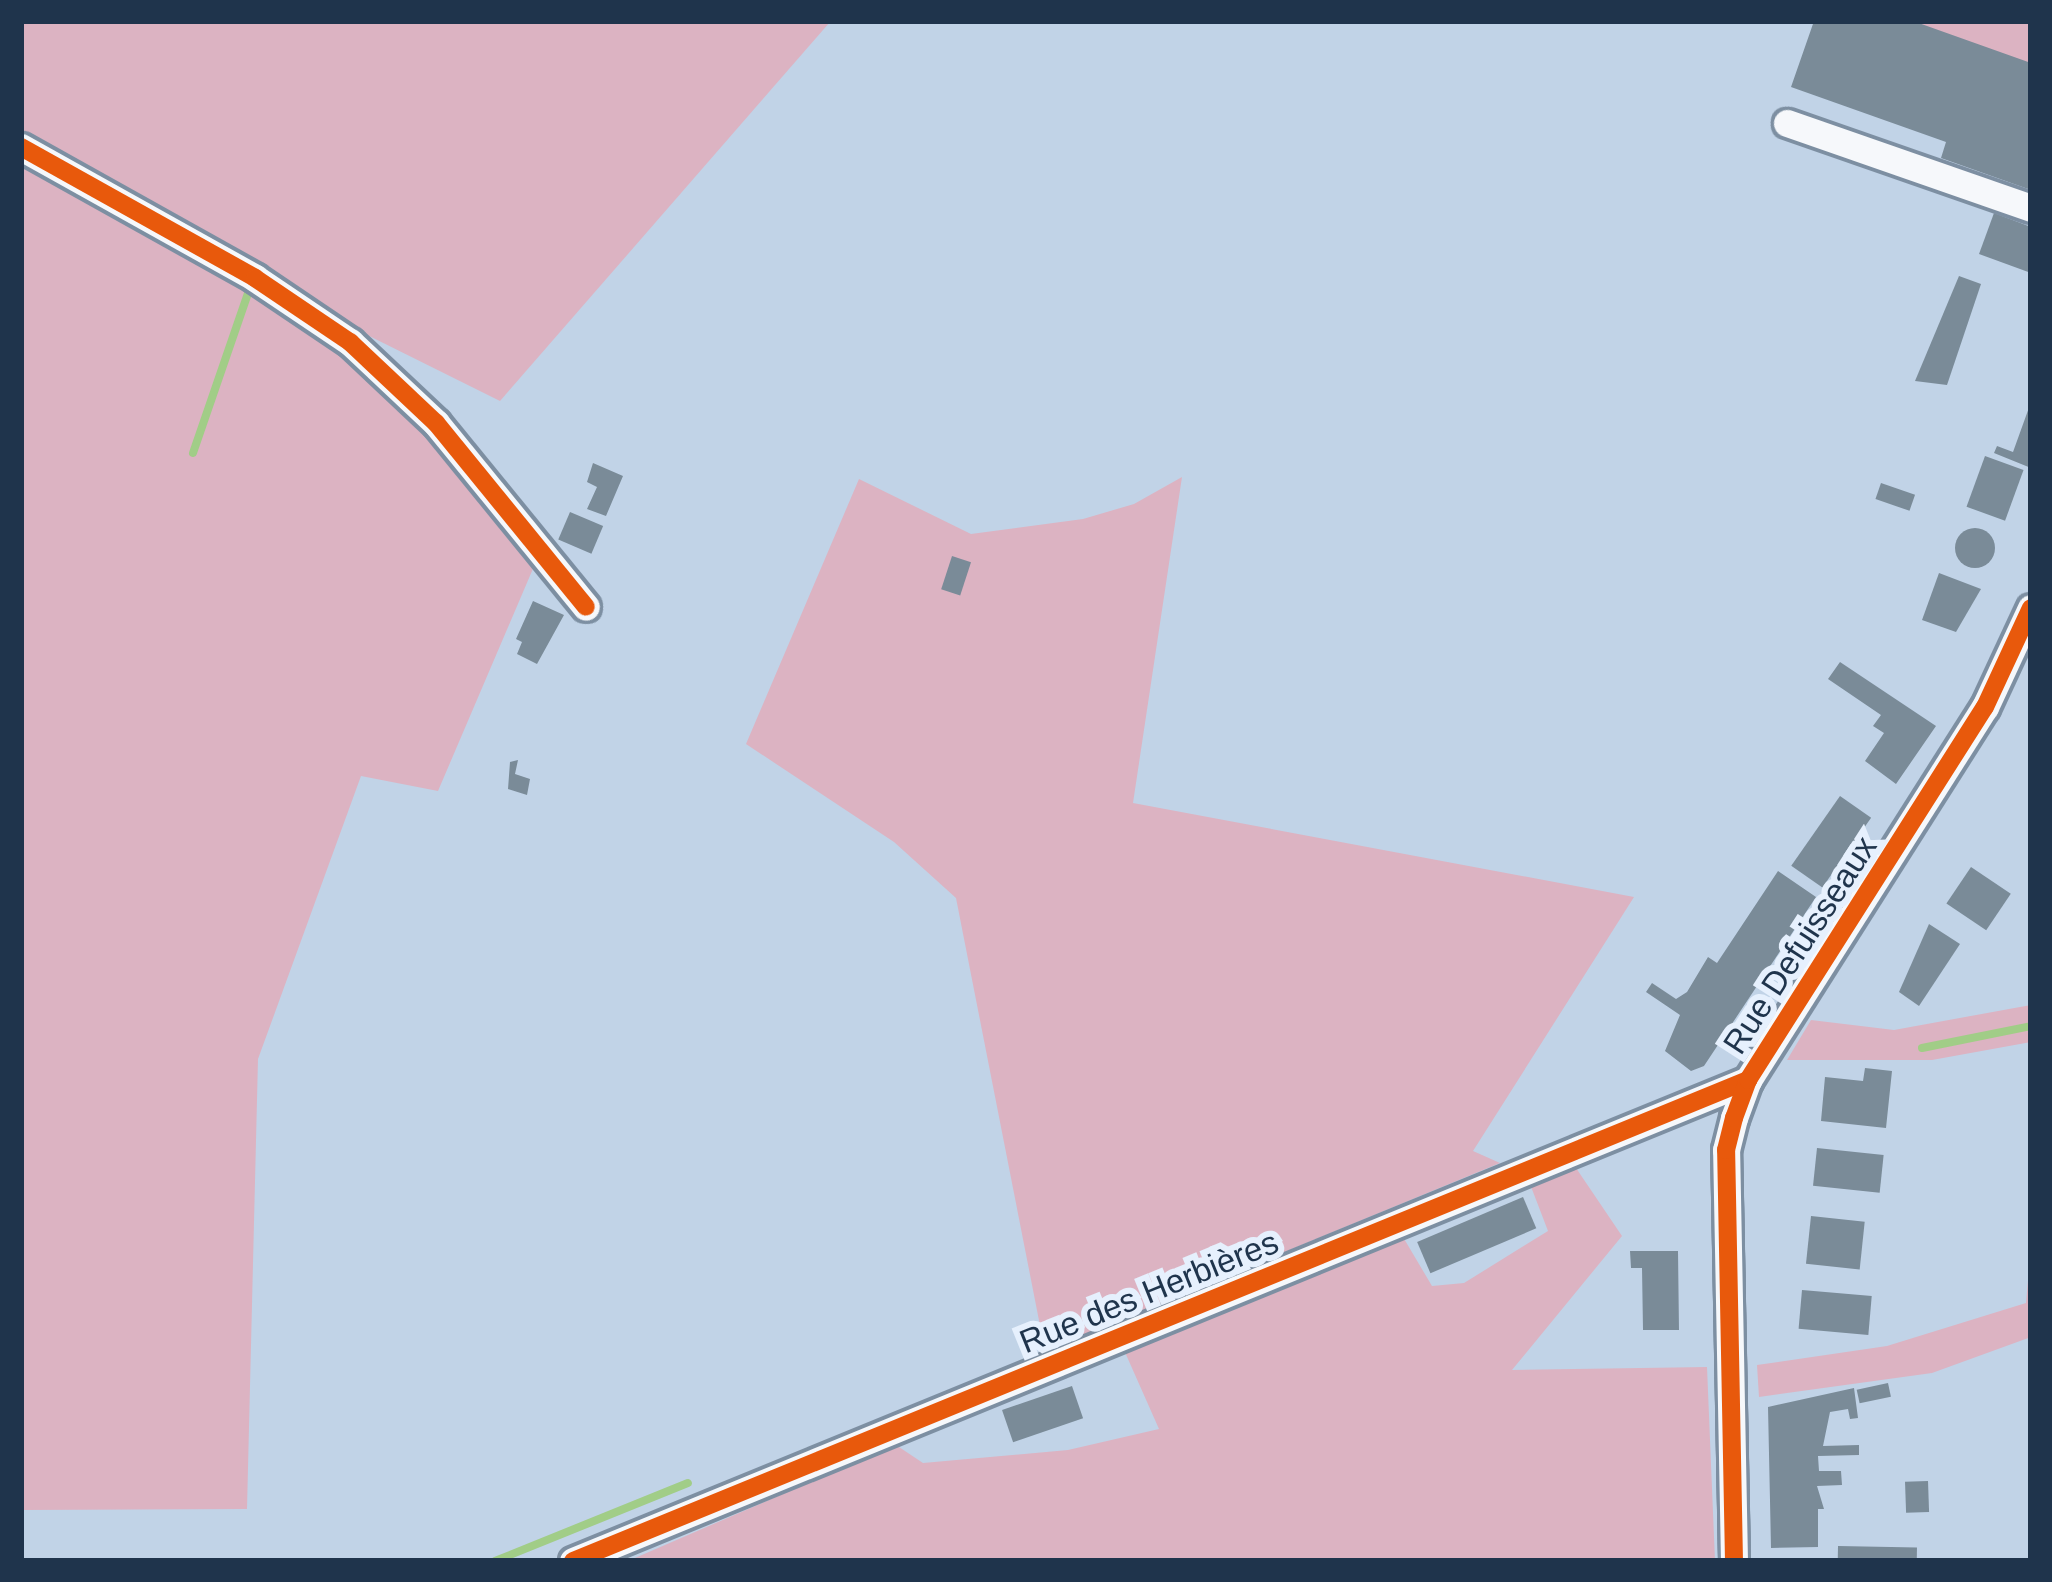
<!DOCTYPE html>
<meta charset="utf-8">
<style>
body{margin:0}
#map{position:relative;width:2052px;height:1582px;overflow:hidden;background:#c1d3e7;font-family:Arial,sans-serif}
div>[style]{position:absolute}
.green>*{inset:0;background:#dcb3c2}
.stream>*{height:8px;margin:-4px;padding:0 4px;transform-origin:4px;border-radius:4px;background:#a1cd87}
.building>*{inset:0;background:#7a8b98;transform-origin:0 0}
.round{border-radius:50%}
.roads{filter:drop-shadow(3px 0 #7d8fa2) drop-shadow(-3px 0 #7d8fa2) drop-shadow(0 3px #7d8fa2) drop-shadow(0 -3px #7d8fa2)}
.minor>*{height:27px;margin:-13.5px;padding:0 13.5px;transform-origin:13.5px;border-radius:13.5px;background:#f6f8fb}
.cycleway>*{height:18px;margin:-9px;padding:0 9px;transform-origin:9px;border-radius:9px;background:#e8590c}
span{translate:-50% -50%;white-space:nowrap;text-align:center;line-height:1.15;-webkit-text-stroke:12px #e6f0fd;paint-order:stroke}
.street-label{font-size:33px;color:#1f344c}
.frame{position:absolute;inset:0;border:24px solid #1f344c;pointer-events:none}
</style>
<div id="map">
<div class="green">
<i style="clip-path:polygon(21px 21px,829px 21px,830px 22px,500px 401px,323px 313px,21px 140px)"></i>
<i style="clip-path:polygon(1911px 21px,2031px 21px,2031px 64px)"></i>
<i style="clip-path:polygon(21px 158px,331px 340px,404px 401px,535px 564px,438px 791px,361px 776px,258px 1059px,247px 1509px,21px 1510px)"></i>
<i style="clip-path:polygon(1182px 477px,1133px 803px,1634px 897px,1473px 1151px,1500px 1163px,1045px 1351px,956px 898px,894px 842px,746px 744px,859px 479px,971px 534px,1083px 519px,1134px 504px)"></i>
<i style="clip-path:polygon(2031px 1005px,2031px 1042px,1932px 1060px,1787px 1060px,1811px 1020px,1894px 1030px)"></i>
<i style="clip-path:polygon(1574px 1165px,1622px 1236px,1512px 1370px,1707px 1367px,1715px 1561px,628px 1561px,896px 1445px,923px 1463px,1068px 1450px,1159px 1429px,1124px 1350px,1403px 1237px,1432px 1286px,1464px 1283px,1548px 1231px,1530px 1184px)"></i>
<i style="clip-path:polygon(2031px 1247px,2031px 1337px,1932px 1373px,1759px 1397px,1757px 1365px,1887px 1346px,2026px 1303px)"></i>
</div>
<div class="stream">
<i style="left:193px;top:453px;width:176px;rotate:-71deg"></i>
<i style="left:1922px;top:1048px;width:111px;rotate:-11.4deg"></i>
<i style="left:495px;top:1561px;width:208px;rotate:-22deg"></i>
</div>
<div class="building">
<i style="clip-path:polygon(1814px 21px,1913px 21px,2031px 63px,2031px 190px,1941px 158px,1946px 142px,1791px 87px)"></i>
<i style="clip-path:polygon(1994px 213px,2031px 227px,2031px 273px,1979px 254px)"></i>
<i style="clip-path:polygon(1959px 276px,1981px 284px,1947px 385px,1915px 381px)"></i>
<i style="clip-path:polygon(2031px 402px,2031px 468px,1994px 453px,1997px 446px,2013px 452px)"></i>
<i style="left:1985px;top:456px;width:41px;height:54px;rotate:20deg"></i>
<i style="clip-path:polygon(593px 463px,623px 476px,606px 516px,587px 509px,597px 487px,587px 482px)"></i>
<i style="left:1881px;top:483px;width:36px;height:17px;rotate:19deg"></i>
<i style="left:570px;top:512px;width:36px;height:30px;rotate:23deg"></i>
<i class="round" style="left:1955px;top:528px;width:40px;height:40px"></i>
<i style="left:952px;top:556px;width:20px;height:35px;rotate:18deg"></i>
<i style="clip-path:polygon(1939px 573px,1981px 589px,1956px 632px,1922px 620px)"></i>
<i style="clip-path:polygon(533px 601px,564px 615px,537px 664px,517px 654px,522px 642px,516px 639px)"></i>
<i style="clip-path:polygon(1840px 662px,1936px 726px,1896px 784px,1865px 761px,1884px 733px,1873px 726px,1881px 715px,1828px 679px)"></i>
<i style="clip-path:polygon(518px 760px,515px 774px,530px 779px,527px 795px,508px 789px,510px 762px)"></i>
<i style="left:1840px;top:796px;width:38px;height:85px;rotate:35deg"></i>
<i style="left:1971px;top:867px;width:48px;height:44px;rotate:34deg"></i>
<i style="clip-path:polygon(1778px 871px,1816px 897px,1704px 1066px,1691px 1071px,1665px 1051px,1680px 1015px,1646px 992px,1652px 983px,1676px 999px,1687px 992px,1708px 957px,1717px 963px)"></i>
<i style="clip-path:polygon(1929px 924px,1960px 944px,1919px 1006px,1899px 992px)"></i>
<i style="clip-path:polygon(1865px 1068px,1892px 1071px,1886px 1128px,1821px 1121px,1825px 1077px,1863px 1081px)"></i>
<i style="left:1817px;top:1148px;width:67px;height:38px;rotate:6deg"></i>
<i style="left:1523px;top:1197px;width:34px;height:115px;rotate:67deg"></i>
<i style="left:1811px;top:1216px;width:54px;height:48px;rotate:6deg"></i>
<i style="clip-path:polygon(1630px 1251px,1678px 1251px,1679px 1330px,1643px 1330px,1642px 1268px,1631px 1268px)"></i>
<i style="left:1802px;top:1290px;width:70px;height:39px;rotate:5deg"></i>
<i style="left:1888px;top:1383px;width:14px;height:32px;rotate:78deg"></i>
<i style="left:1072px;top:1386px;width:34px;height:74px;rotate:71deg"></i>
<i style="clip-path:polygon(1854px 1388px,1858px 1418px,1850px 1419px,1848px 1409px,1830px 1412px,1823px 1446px,1859px 1445px,1859px 1455px,1818px 1456px,1819px 1471px,1841px 1471px,1842px 1485px,1817px 1486px,1824px 1509px,1818px 1509px,1818px 1547px,1771px 1548px,1768px 1407px)"></i>
<i style="left:1928px;top:1481px;width:31px;height:23px;rotate:88deg"></i>
<i style="left:1838px;top:1546px;width:79px;height:15px;rotate:1deg"></i>
</div>
<div class="roads">
<div class="minor">
<i style="left:1787px;top:123px;width:258px;rotate:19.2deg"></i>
<i style="left:21px;top:147px;width:268px;rotate:29.2deg"></i>
<i style="left:255px;top:278px;width:115px;rotate:34deg"></i>
<i style="left:350px;top:342px;width:118px;rotate:43.3deg"></i>
<i style="left:436px;top:423px;width:237px;rotate:50.8deg"></i>
<i style="left:573px;top:1561px;width:1270px;rotate:-22.26deg"></i>
<i style="left:1734px;top:1561px;width:411px;rotate:-91.1deg"></i>
<i style="left:1726px;top:1150px;width:33px;rotate:-76deg"></i>
<i style="left:1734px;top:1118px;width:40px;rotate:-69.8deg"></i>
<i style="left:1748px;top:1080px;width:442px;rotate:-57.6deg"></i>
<i style="left:1985px;top:707px;width:109px;rotate:-65.1deg"></i>
</div>
</div>
<div class="cycleway">
<i style="left:21px;top:147px;width:268px;rotate:29.2deg"></i>
<i style="left:255px;top:278px;width:115px;rotate:34deg"></i>
<i style="left:350px;top:342px;width:118px;rotate:43.3deg"></i>
<i style="left:436px;top:423px;width:237px;rotate:50.8deg"></i>
<i style="left:573px;top:1561px;width:1270px;rotate:-22.26deg"></i>
<i style="left:1734px;top:1561px;width:411px;rotate:-91.1deg"></i>
<i style="left:1726px;top:1150px;width:33px;rotate:-76deg"></i>
<i style="left:1734px;top:1118px;width:40px;rotate:-69.8deg"></i>
<i style="left:1748px;top:1080px;width:442px;rotate:-57.6deg"></i>
<i style="left:1985px;top:707px;width:109px;rotate:-65.1deg"></i>
</div>
<div class="street-label">
<span style="left:1800px;top:945px;rotate:-57deg">Rue Defuisseaux</span>
<span style="left:1149px;top:1292px;rotate:-22deg">Rue des Herbières</span>
</div>
<div class="frame"></div>
</div>
